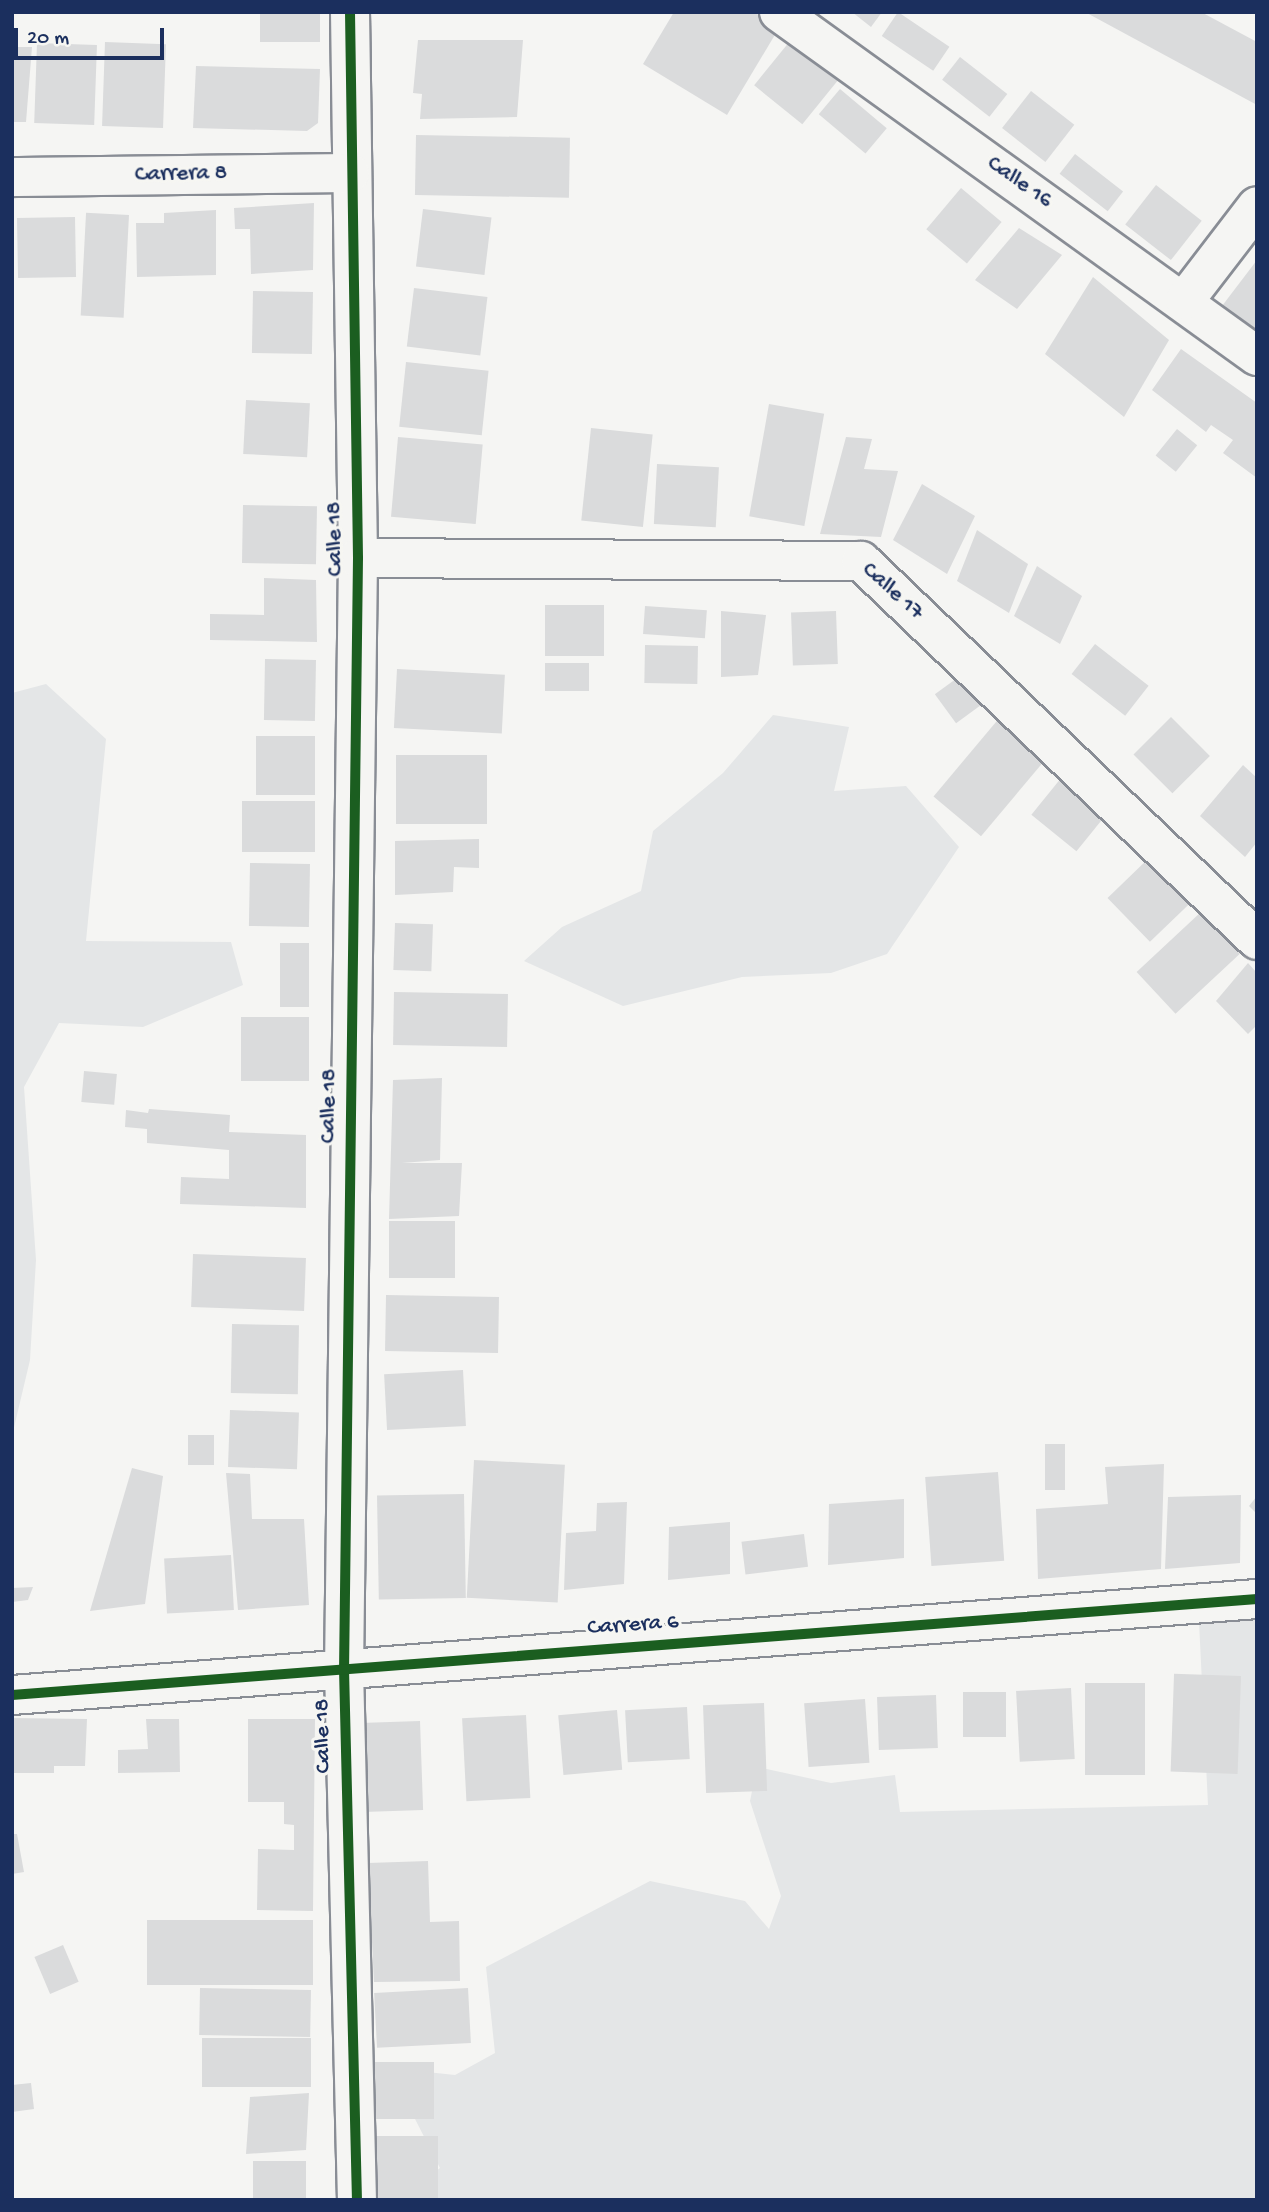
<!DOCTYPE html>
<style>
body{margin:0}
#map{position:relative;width:1269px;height:2212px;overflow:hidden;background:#f5f5f3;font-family:"Gochi Hand",sans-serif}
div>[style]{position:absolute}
.green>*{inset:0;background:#e4e6e7}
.building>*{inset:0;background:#dadbdc;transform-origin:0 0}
.roads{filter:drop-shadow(2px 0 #898d95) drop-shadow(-2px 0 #898d95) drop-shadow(0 2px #898d95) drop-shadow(0 -2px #898d95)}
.street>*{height:38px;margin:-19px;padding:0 19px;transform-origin:19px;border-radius:19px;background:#f5f5f3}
.cycleway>*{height:10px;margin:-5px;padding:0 5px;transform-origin:5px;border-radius:5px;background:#1b5e20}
span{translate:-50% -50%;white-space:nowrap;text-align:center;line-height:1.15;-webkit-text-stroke:6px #f6f6f2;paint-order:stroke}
.street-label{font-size:23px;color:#1b2f5e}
.frame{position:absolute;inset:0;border:14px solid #1b2f5e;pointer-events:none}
.scale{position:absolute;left:14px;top:28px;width:150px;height:32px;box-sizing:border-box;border:4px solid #1b2f5e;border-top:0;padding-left:9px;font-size:21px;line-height:24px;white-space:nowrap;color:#1b2f5e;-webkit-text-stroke:5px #f6f6f2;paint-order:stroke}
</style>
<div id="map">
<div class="green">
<i style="clip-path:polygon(46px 684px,106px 739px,86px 941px,231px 942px,243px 985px,143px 1027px,59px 1023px,24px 1087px,36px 1260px,30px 1360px,12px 1436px,12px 693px)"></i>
<i style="clip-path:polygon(773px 715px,849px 727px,834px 791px,906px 786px,959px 847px,887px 954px,831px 973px,742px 977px,623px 1006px,524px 961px,562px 927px,641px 891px,653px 831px,723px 773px)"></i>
<i style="clip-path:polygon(1257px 1603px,1257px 2200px,409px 2200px,409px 2192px,440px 2168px,389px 2068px,455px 2075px,495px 2053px,486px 1967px,650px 1881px,745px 1901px,769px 1929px,781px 1896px,750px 1801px,757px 1767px,831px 1783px,895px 1775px,900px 1812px,1208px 1805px,1199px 1622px)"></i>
</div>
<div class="building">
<i style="left:260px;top:12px;width:60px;height:30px"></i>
<i style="clip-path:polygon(674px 12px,754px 12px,779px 28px,727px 115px,643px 64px)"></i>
<i style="clip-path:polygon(852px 12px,882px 12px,871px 27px)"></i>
<i style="left:898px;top:12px;width:62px;height:29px;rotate:34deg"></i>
<i style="clip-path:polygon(1085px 12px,1201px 12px,1257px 42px,1257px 105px)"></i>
<i style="clip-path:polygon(418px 40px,523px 40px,517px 117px,420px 119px,422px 94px,413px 93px)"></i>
<i style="left:790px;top:41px;width:62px;height:57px;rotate:39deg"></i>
<i style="left:105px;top:42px;width:61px;height:84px;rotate:2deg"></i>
<i style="left:37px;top:43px;width:60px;height:80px;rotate:2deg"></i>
<i style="clip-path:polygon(12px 47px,32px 47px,26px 122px,12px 122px)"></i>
<i style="left:960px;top:57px;width:60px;height:29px;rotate:38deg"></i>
<i style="clip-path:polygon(196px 66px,320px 69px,318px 123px,307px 131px,193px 128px)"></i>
<i style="left:840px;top:89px;width:61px;height:33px;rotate:40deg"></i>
<i style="left:1031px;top:91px;width:55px;height:47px;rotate:38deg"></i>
<i style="left:416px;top:135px;width:154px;height:60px;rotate:1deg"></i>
<i style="left:1075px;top:154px;width:61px;height:25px;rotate:38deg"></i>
<i style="left:1156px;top:185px;width:58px;height:50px;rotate:38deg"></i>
<i style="left:961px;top:188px;width:53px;height:54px;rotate:40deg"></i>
<i style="clip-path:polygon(314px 203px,313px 270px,251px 274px,250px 229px,235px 229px,234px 208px)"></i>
<i style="left:423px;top:209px;width:69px;height:58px;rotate:7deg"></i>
<i style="clip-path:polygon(216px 210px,216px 275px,137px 277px,136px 223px,164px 223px,164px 213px)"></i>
<i style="left:129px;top:215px;width:103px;height:43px;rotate:93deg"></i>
<i style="left:75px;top:217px;width:60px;height:58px;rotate:89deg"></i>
<i style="clip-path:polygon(1019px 228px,1062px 255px,1017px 309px,975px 280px)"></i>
<i style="clip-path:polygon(1257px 260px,1257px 331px,1222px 306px)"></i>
<i style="clip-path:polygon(1093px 277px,1169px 340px,1124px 417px,1045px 354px)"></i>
<i style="left:414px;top:288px;width:74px;height:59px;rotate:7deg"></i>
<i style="left:253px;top:291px;width:60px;height:62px;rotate:1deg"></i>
<i style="clip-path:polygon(1181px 349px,1257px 403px,1257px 478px,1223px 453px,1233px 440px,1211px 425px,1206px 432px,1152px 390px)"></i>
<i style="left:406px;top:362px;width:83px;height:65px;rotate:6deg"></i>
<i style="left:246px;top:400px;width:64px;height:54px;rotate:3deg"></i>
<i style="left:769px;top:404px;width:56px;height:114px;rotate:10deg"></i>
<i style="left:591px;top:428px;width:62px;height:93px;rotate:6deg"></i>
<i style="left:1177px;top:429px;width:26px;height:34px;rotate:39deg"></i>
<i style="left:398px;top:437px;width:85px;height:80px;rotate:5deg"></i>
<i style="clip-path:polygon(846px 437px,872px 439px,864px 469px,898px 471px,881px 537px,820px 534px)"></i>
<i style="left:657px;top:464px;width:62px;height:60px;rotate:3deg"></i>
<i style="clip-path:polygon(922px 484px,975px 516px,947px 574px,893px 540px)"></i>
<i style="left:243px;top:505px;width:74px;height:58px;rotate:1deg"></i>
<i style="clip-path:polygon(977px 530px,1028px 564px,1009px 613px,957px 581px)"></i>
<i style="clip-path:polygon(1037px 566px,1082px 596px,1060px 644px,1014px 616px)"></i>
<i style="clip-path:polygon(264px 578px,316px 580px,317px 642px,210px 640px,210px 614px,264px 615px)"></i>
<i style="left:545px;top:605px;width:59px;height:51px"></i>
<i style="left:645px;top:606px;width:62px;height:28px;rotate:4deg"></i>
<i style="clip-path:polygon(721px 611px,766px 615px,758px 675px,721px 677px)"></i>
<i style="left:836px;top:611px;width:53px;height:45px;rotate:88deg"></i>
<i style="left:1095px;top:644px;width:68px;height:38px;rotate:38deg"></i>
<i style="left:645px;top:645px;width:53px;height:38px;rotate:1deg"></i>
<i style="left:265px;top:659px;width:51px;height:61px;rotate:1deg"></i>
<i style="left:545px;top:663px;width:44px;height:28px"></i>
<i style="left:397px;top:669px;width:108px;height:59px;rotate:3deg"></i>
<i style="left:964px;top:673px;width:36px;height:36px;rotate:54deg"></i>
<i style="left:1001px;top:716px;width:62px;height:105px;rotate:40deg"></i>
<i style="left:1171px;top:717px;width:55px;height:53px;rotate:45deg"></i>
<i style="left:256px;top:736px;width:59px;height:59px"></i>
<i style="left:396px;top:755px;width:91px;height:69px"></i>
<i style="clip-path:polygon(1243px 765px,1257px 778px,1257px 842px,1245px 857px,1200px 816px)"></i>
<i style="left:1066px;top:772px;width:58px;height:55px;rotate:39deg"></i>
<i style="left:315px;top:801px;width:51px;height:73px;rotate:90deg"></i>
<i style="clip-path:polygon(479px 839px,479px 868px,454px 867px,453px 892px,395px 895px,395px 841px)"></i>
<i style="left:1150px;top:857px;width:61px;height:59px;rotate:46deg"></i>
<i style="left:310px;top:864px;width:63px;height:60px;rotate:91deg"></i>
<i style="left:1201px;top:912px;width:57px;height:88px;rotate:47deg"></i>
<i style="left:395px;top:923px;width:38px;height:47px;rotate:2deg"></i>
<i style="left:280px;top:943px;width:29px;height:64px"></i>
<i style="clip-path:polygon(1248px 963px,1257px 973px,1257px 1025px,1248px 1034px,1216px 1001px)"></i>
<i style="left:394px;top:992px;width:114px;height:53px;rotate:1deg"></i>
<i style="left:241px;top:1017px;width:68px;height:64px"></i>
<i style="left:84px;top:1071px;width:33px;height:31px;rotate:5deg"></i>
<i style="clip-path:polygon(442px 1078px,440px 1160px,402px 1163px,462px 1163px,459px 1216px,389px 1219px,393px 1080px)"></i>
<i style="clip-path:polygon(149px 1109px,230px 1115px,229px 1132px,306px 1135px,306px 1208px,180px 1204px,181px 1177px,229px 1179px,229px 1150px,147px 1143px,147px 1129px,125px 1127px,126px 1110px,148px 1113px)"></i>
<i style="left:389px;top:1221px;width:66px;height:57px"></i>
<i style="left:193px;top:1254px;width:113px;height:53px;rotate:2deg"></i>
<i style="left:499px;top:1297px;width:56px;height:113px;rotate:91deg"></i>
<i style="left:232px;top:1324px;width:67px;height:69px;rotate:1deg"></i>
<i style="left:463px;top:1370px;width:56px;height:79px;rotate:87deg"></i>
<i style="left:230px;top:1410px;width:69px;height:57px;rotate:2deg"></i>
<i style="left:188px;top:1435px;width:26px;height:30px"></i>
<i style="left:1045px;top:1444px;width:20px;height:46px"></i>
<i style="left:474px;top:1460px;width:91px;height:138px;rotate:3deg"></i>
<i style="clip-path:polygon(1164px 1464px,1161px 1569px,1038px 1579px,1036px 1509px,1108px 1504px,1105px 1467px)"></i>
<i style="clip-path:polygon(132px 1468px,163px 1476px,145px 1604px,90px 1611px)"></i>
<i style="left:998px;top:1472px;width:89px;height:73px;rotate:86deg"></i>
<i style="clip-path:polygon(226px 1473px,250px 1474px,252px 1519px,304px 1519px,309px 1605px,238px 1610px)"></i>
<i style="left:464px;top:1494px;width:104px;height:87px;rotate:89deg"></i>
<i style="clip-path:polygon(1241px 1495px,1240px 1563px,1165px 1569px,1168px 1497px)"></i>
<i style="clip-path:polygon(1257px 1496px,1257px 1514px,1249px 1506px)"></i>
<i style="clip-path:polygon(904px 1499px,904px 1558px,828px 1565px,829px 1504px)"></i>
<i style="clip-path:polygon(627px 1502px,624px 1584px,564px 1590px,566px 1533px,596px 1531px,597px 1503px)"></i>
<i style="clip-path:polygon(730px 1522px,730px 1574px,668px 1580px,669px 1527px)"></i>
<i style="left:804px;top:1534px;width:33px;height:63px;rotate:83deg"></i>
<i style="left:231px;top:1555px;width:55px;height:67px;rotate:87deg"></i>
<i style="clip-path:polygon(33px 1587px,28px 1600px,12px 1602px,12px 1588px)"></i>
<i style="left:1241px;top:1676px;width:98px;height:67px;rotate:92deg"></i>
<i style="left:1145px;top:1683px;width:92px;height:60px;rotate:90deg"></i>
<i style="left:1071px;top:1688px;width:71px;height:55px;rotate:87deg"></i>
<i style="left:1006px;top:1692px;width:45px;height:43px;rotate:90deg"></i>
<i style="left:936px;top:1695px;width:53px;height:59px;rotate:88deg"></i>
<i style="left:865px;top:1699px;width:64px;height:61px;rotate:86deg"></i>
<i style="left:764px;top:1703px;width:88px;height:61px;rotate:88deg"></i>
<i style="left:687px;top:1707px;width:52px;height:62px;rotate:87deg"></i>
<i style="left:617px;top:1710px;width:60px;height:59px;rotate:85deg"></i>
<i style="left:526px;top:1715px;width:83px;height:64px;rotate:87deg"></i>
<i style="clip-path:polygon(12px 1718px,87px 1719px,85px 1766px,54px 1766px,54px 1773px,12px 1773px)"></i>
<i style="clip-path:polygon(146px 1719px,179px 1719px,180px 1772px,118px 1773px,118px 1750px,148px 1749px)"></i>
<i style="clip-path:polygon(248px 1719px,315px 1719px,313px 1911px,257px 1910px,258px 1849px,294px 1850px,294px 1825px,284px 1824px,284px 1802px,248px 1802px)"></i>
<i style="left:420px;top:1721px;width:89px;height:60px;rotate:88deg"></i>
<i style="clip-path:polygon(12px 1834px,17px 1834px,24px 1872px,12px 1874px)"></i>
<i style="clip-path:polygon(428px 1861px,430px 1922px,459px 1921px,460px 1981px,374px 1982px,368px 1863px)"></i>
<i style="left:147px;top:1920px;width:166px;height:65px"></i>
<i style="left:63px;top:1945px;width:40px;height:31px;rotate:67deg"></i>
<i style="left:200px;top:1988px;width:111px;height:47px;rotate:1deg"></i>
<i style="left:468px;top:1988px;width:55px;height:94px;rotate:87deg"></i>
<i style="left:202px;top:2038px;width:109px;height:49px"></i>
<i style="left:434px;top:2062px;width:57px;height:60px;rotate:90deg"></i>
<i style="clip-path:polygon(31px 2083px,34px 2109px,12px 2112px,12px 2085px)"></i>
<i style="clip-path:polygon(309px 2093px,306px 2150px,246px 2154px,250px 2097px)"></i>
<i style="left:375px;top:2136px;width:63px;height:62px"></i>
<i style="left:306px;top:2161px;width:39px;height:53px;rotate:90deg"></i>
</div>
<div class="roads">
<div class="street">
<i style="left:350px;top:12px;width:546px;rotate:89.16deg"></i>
<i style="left:358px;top:558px;width:1111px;rotate:90.72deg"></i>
<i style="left:344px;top:1669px;width:531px;rotate:88.6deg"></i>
<i style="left:779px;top:12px;width:589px;rotate:35.74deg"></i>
<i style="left:12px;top:177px;width:338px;rotate:-0.7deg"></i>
<i style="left:1185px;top:300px;width:118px;rotate:-52.5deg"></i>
<i style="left:358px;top:558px;width:503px;rotate:0.34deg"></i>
<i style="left:861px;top:561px;width:548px;rotate:43.74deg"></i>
<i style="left:12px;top:1695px;width:1249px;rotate:-4.41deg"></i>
</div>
</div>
<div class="cycleway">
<i style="left:350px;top:12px;width:546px;rotate:89.16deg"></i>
<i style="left:358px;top:558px;width:1111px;rotate:90.72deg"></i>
<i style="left:344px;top:1669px;width:531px;rotate:88.6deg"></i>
<i style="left:12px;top:1695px;width:1249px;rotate:-4.41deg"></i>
</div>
<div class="street-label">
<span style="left:181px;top:175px;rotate:-1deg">Carrera 8</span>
<span style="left:1019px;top:183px;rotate:35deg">Calle 16</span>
<span style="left:336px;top:539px;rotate:-91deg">Calle 18</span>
<span style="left:892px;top:592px;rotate:42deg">Calle 17</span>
<span style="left:330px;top:1106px;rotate:-89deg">Calle 18</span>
<span style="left:633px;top:1626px;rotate:-4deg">Carrera 6</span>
<span style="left:324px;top:1736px;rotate:-91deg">Calle 18</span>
</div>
<div class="frame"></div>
<div class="scale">20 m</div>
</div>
